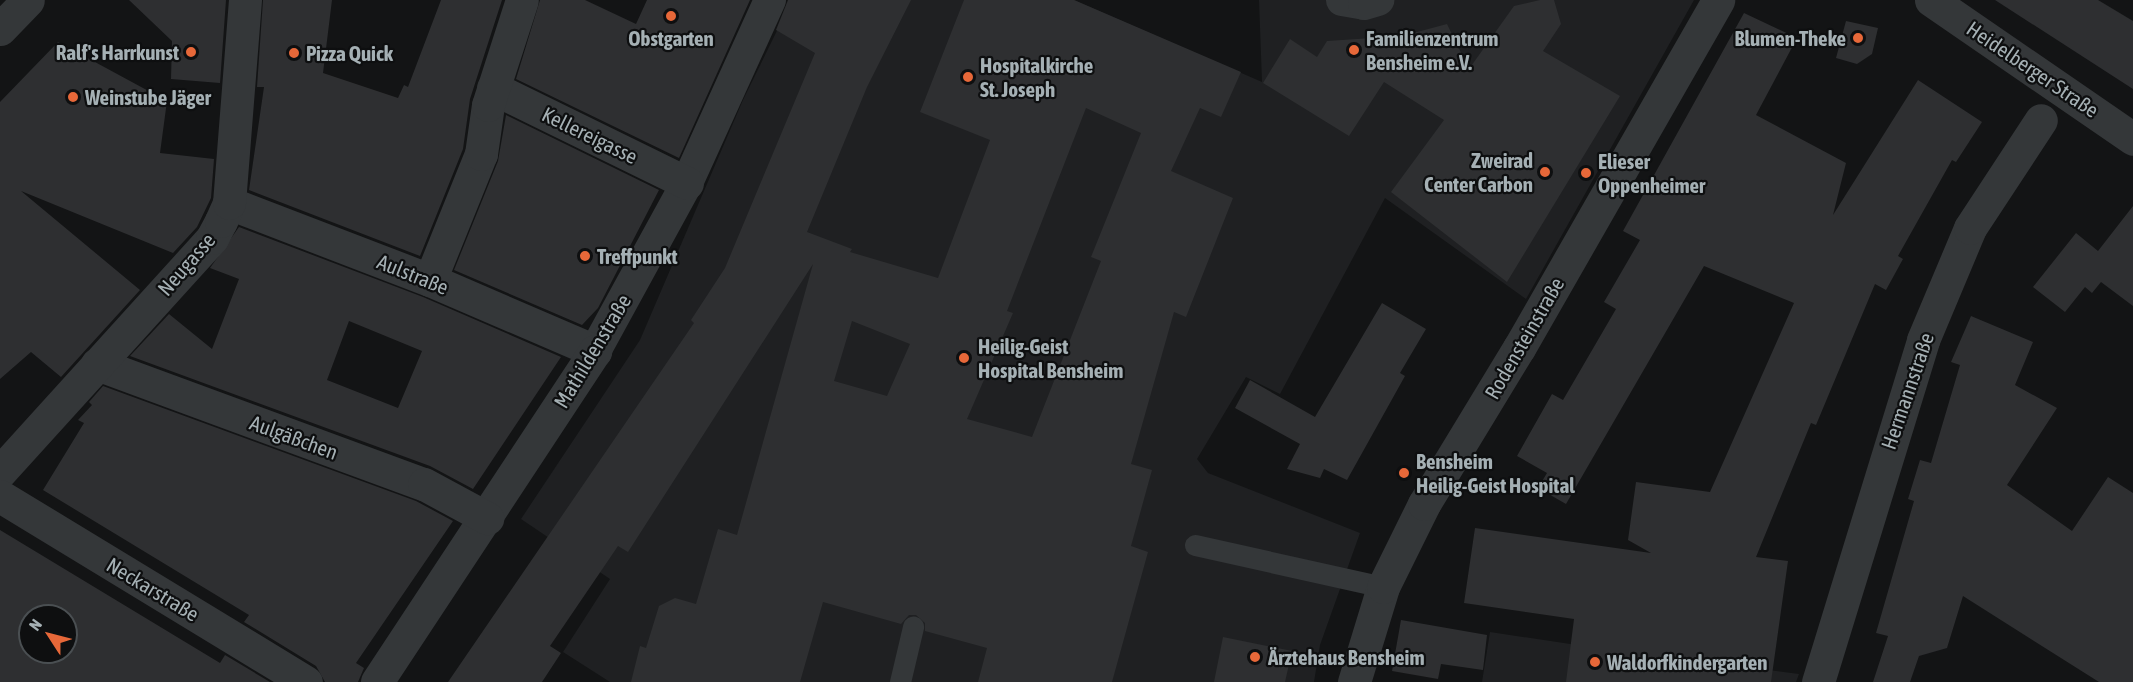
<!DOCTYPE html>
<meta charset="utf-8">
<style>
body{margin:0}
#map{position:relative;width:2133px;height:682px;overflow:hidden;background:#131415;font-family:"Asap Condensed",sans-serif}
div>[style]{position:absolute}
.built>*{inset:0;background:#1f2022}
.building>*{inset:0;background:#2e2f31}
.service>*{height:21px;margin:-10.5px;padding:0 10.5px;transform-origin:10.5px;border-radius:10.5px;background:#343739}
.pedestrian>*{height:32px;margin:-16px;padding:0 16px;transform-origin:16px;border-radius:16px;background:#343739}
.minor>*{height:33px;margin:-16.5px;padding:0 16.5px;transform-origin:16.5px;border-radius:16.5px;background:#343739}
.tertiary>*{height:33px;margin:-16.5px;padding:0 16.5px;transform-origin:16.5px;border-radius:16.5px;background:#343739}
.dots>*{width:16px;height:16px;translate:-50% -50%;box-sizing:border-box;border:3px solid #0e0f10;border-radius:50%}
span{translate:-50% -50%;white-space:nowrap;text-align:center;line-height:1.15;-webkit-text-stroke:4.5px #0e0f10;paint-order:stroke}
.poi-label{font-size:21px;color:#a5b0b4;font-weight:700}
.left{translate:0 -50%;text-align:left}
.right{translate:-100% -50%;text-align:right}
.street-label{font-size:21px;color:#a5b0b4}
.north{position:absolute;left:18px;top:604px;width:60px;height:60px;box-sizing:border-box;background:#0e0f10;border:2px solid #4a4f52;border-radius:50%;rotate:306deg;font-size:16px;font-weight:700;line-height:24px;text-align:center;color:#a5b0b4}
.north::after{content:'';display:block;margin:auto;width:21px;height:27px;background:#e76839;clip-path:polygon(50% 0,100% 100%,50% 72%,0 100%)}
</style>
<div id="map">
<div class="built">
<i style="clip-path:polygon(792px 0,1074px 0,1262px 82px,1259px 0,1694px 0,1526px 299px,1385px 198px,1280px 394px,1246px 377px,1197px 459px,1208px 473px,1360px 533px,1320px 645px,1314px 682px,610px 682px,563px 652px,610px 579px,521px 519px,640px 340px,743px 100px)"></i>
<i style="clip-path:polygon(1490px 632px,1610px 650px,1799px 674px,1796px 682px,1482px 682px)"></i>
</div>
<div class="building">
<i style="clip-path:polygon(129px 0,226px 0,220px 83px,171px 79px,172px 41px)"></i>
<i style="clip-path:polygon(263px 0,332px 0,323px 73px,398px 98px,404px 85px,408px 87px,441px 0,502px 0,470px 99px,463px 149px,420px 256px,249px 190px,264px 87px,257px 87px)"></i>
<i style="clip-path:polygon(540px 0,585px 0,636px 24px,647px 0,750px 0,679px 158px,516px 79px)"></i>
<i style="clip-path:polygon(evenodd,788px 0,911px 0,867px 87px,807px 232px,852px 249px,850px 252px,938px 278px,990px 140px,920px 112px,964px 0,1074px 0,1241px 72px,1221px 117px,1200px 108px,1171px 171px,1233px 198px,1186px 317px,1174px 312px,1131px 464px,1152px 470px,1131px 546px,1148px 552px,1112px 682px,978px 682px,987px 648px,925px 631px,925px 623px,916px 615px,909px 615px,901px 624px,823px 602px,800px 682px,631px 682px,640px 646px,646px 648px,659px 606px,675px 598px,696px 604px,718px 529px,737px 535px,813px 264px,628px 552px,618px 546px,550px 646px,561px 653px,542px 682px,448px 682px,694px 323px,691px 320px,725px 268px,815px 53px,776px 30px,788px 0,1086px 108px,1141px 133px,1091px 257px,1101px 261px,1032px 437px,967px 419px,1013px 313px,1007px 311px,1086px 108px,788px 0,852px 321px,910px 344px,887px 396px,834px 381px,852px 321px)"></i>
<i style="clip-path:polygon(1540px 0,1554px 0,1561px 24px,1543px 51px,1620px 96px,1507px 282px,1391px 192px,1444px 120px,1384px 82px,1349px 136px,1263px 83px,1290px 39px,1317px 57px,1327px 41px,1402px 36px,1447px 24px,1469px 69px,1514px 6px)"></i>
<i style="clip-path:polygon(1995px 0,2098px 0,2133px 21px,2133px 89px)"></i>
<i style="clip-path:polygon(1744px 13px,1797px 38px,1756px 115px,1846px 163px,1833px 215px,1918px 80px,1982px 122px,1956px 162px,1952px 160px,1898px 256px,1903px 259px,1886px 290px,1875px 284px,1816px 425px,1811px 423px,1756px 557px,1788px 561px,1771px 682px,1566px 682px,1574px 619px,1464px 603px,1475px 528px,1651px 553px,1628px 540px,1636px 482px,1710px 492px,1794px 303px,1704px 266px,1566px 504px,1538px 488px,1547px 473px,1517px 456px,1552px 394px,1563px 400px,1616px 309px,1604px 302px,1640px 240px,1623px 231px)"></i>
<i style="clip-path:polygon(1846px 21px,1878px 28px,1872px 54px,1857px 64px,1836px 58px)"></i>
<i style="clip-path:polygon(58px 42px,167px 101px,160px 153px,214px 159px,211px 198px,197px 227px,173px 253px,21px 191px,140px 290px,61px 377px,31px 352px,0 379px,0 102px)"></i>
<i style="clip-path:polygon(506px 115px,659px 190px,598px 308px,582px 325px,454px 270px,498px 161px)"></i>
<i style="clip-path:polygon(2133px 206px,2133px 306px,2101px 282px,2092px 293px,2085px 287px,2065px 312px,2033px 287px,2076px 233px,2098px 251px)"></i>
<i style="clip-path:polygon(evenodd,239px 227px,423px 297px,561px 357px,473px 489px,430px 466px,130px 356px,169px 314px,212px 349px,239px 279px,210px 268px,239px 227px,349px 321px,422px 351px,398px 408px,327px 380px,349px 321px)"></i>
<i style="clip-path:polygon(1382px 303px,1426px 329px,1400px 373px,1405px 376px,1347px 480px,1324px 469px,1320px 478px,1287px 469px,1300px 444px,1235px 408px,1250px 380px,1315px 417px)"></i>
<i style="clip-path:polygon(1971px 316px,2033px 342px,2015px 385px,2057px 408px,2007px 485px,2072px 531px,2108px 477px,2133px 493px,2133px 682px,2099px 682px,1963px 596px,1947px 648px,1919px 656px,1910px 682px,1873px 682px,1888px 636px,1876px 633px,1914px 501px,1908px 499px,1920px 460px,1931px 463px,1960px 365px,1951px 362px)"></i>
<i style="clip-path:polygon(103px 386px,416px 501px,453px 521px,356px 663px,364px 668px,358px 682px,325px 682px,316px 666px,244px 622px,249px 615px,43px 490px,84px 423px,78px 420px,92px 405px,89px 402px)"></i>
<i style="clip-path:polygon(evenodd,0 530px,220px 663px,225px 655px,270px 682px,0 682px,0 530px,30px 616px,66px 616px,66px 652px,30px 652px,30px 616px)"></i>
<i style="clip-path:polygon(1401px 620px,1487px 635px,1483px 670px,1441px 664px,1438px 679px,1392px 671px)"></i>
<i style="clip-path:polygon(1223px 637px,1292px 651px,1285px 682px,1214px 682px)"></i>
</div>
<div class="service">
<i style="left:1195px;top:545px;width:193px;rotate:12.6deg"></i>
<i style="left:900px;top:682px;width:57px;rotate:-76.7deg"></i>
</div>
<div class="pedestrian">
<i style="left:1342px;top:0;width:22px;rotate:10deg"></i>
<i style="left:1364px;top:4px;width:15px;rotate:-16deg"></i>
<i style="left:595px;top:351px;width:192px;rotate:-61.3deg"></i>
<i style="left:687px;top:183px;width:201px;rotate:-65.6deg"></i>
</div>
<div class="minor">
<i style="left:0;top:29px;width:40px;rotate:-46deg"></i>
<i style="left:493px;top:88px;width:216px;rotate:26.1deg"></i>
<i style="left:229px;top:203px;width:215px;rotate:21deg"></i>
<i style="left:430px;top:280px;width:180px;rotate:23.3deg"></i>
<i style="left:595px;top:351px;width:396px;rotate:123.4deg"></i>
<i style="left:430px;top:280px;width:136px;rotate:-68deg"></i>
<i style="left:481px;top:154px;width:49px;rotate:-81.9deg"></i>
<i style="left:488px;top:105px;width:110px;rotate:-72.1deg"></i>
<i style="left:97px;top:364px;width:348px;rotate:20.2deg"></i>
<i style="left:424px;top:484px;width:72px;rotate:28.4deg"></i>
<i style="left:0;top:472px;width:316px;rotate:-47.8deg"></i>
<i style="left:212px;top:238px;width:19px;rotate:-62deg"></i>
<i style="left:221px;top:221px;width:20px;rotate:-66deg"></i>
<i style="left:229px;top:203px;width:204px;rotate:-85.5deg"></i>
<i style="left:0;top:496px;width:358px;rotate:31.3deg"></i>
<i style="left:1818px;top:682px;width:358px;rotate:-72.9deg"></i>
<i style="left:1923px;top:340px;width:121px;rotate:-67.2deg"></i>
<i style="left:1970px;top:228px;width:129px;rotate:-56.7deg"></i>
</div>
<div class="tertiary">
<i style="left:1931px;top:0;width:245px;rotate:34.5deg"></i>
<i style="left:1354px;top:682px;width:99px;rotate:-73deg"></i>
<i style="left:1383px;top:587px;width:93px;rotate:-63.7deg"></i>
<i style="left:1424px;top:504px;width:183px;rotate:-58.7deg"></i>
<i style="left:1519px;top:348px;width:401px;rotate:-60.2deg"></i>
</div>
<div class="dots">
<i style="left:671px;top:16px;background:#e76839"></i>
<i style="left:1858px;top:38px;background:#e76839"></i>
<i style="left:1354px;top:50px;background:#e76839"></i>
<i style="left:191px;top:52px;background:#e76839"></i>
<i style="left:294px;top:53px;background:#e76839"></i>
<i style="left:968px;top:77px;background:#e76839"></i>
<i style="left:73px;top:97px;background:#e76839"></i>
<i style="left:1545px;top:172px;background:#e76839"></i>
<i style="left:1586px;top:173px;background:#e76839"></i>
<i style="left:585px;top:256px;background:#e76839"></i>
<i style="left:964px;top:358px;background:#e76839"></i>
<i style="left:1404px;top:473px;background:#e76839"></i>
<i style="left:1255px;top:657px;background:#e76839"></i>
<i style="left:1595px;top:662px;background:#e76839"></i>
</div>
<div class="poi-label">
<span style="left:671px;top:38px">Obstgarten</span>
<span class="left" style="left:1366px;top:50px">Familienzentrum<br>Bensheim e.V.</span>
<span class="right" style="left:1846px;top:38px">Blumen-Theke</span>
<span class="right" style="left:179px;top:52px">Ralf's Harrkunst</span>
<span class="left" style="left:306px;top:53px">Pizza Quick</span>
<span class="left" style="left:980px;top:77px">Hospitalkirche<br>St. Joseph</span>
<span class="left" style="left:85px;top:97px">Weinstube Jäger</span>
<span class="right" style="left:1533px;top:172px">Zweirad<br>Center Carbon</span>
<span class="left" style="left:1598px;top:173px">Elieser<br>Oppenheimer</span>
<span class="left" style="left:597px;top:256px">Treffpunkt</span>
<span class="left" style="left:978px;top:358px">Heilig-Geist<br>Hospital Bensheim</span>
<span class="left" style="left:1416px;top:473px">Bensheim<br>Heilig-Geist Hospital</span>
<span class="left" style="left:1268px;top:657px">Ärztehaus Bensheim</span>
<span class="left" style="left:1607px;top:662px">Waldorfkindergarten</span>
</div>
<div class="street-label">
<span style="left:2033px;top:69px;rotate:34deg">Heidelberger Straße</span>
<span style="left:590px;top:135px;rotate:26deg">Kellereigasse</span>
<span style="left:186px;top:264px;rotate:-49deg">Neugasse</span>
<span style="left:413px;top:274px;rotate:22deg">Aulstraße</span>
<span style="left:1524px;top:338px;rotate:-60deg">Rodensteinstraße</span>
<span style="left:592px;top:351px;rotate:-59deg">Mathildenstraße</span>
<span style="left:1907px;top:391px;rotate:-71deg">Hermannstraße</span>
<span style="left:294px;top:437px;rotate:20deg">Aulgäßchen</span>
<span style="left:153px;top:589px;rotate:31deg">Neckarstraße</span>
</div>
<div class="north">N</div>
</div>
